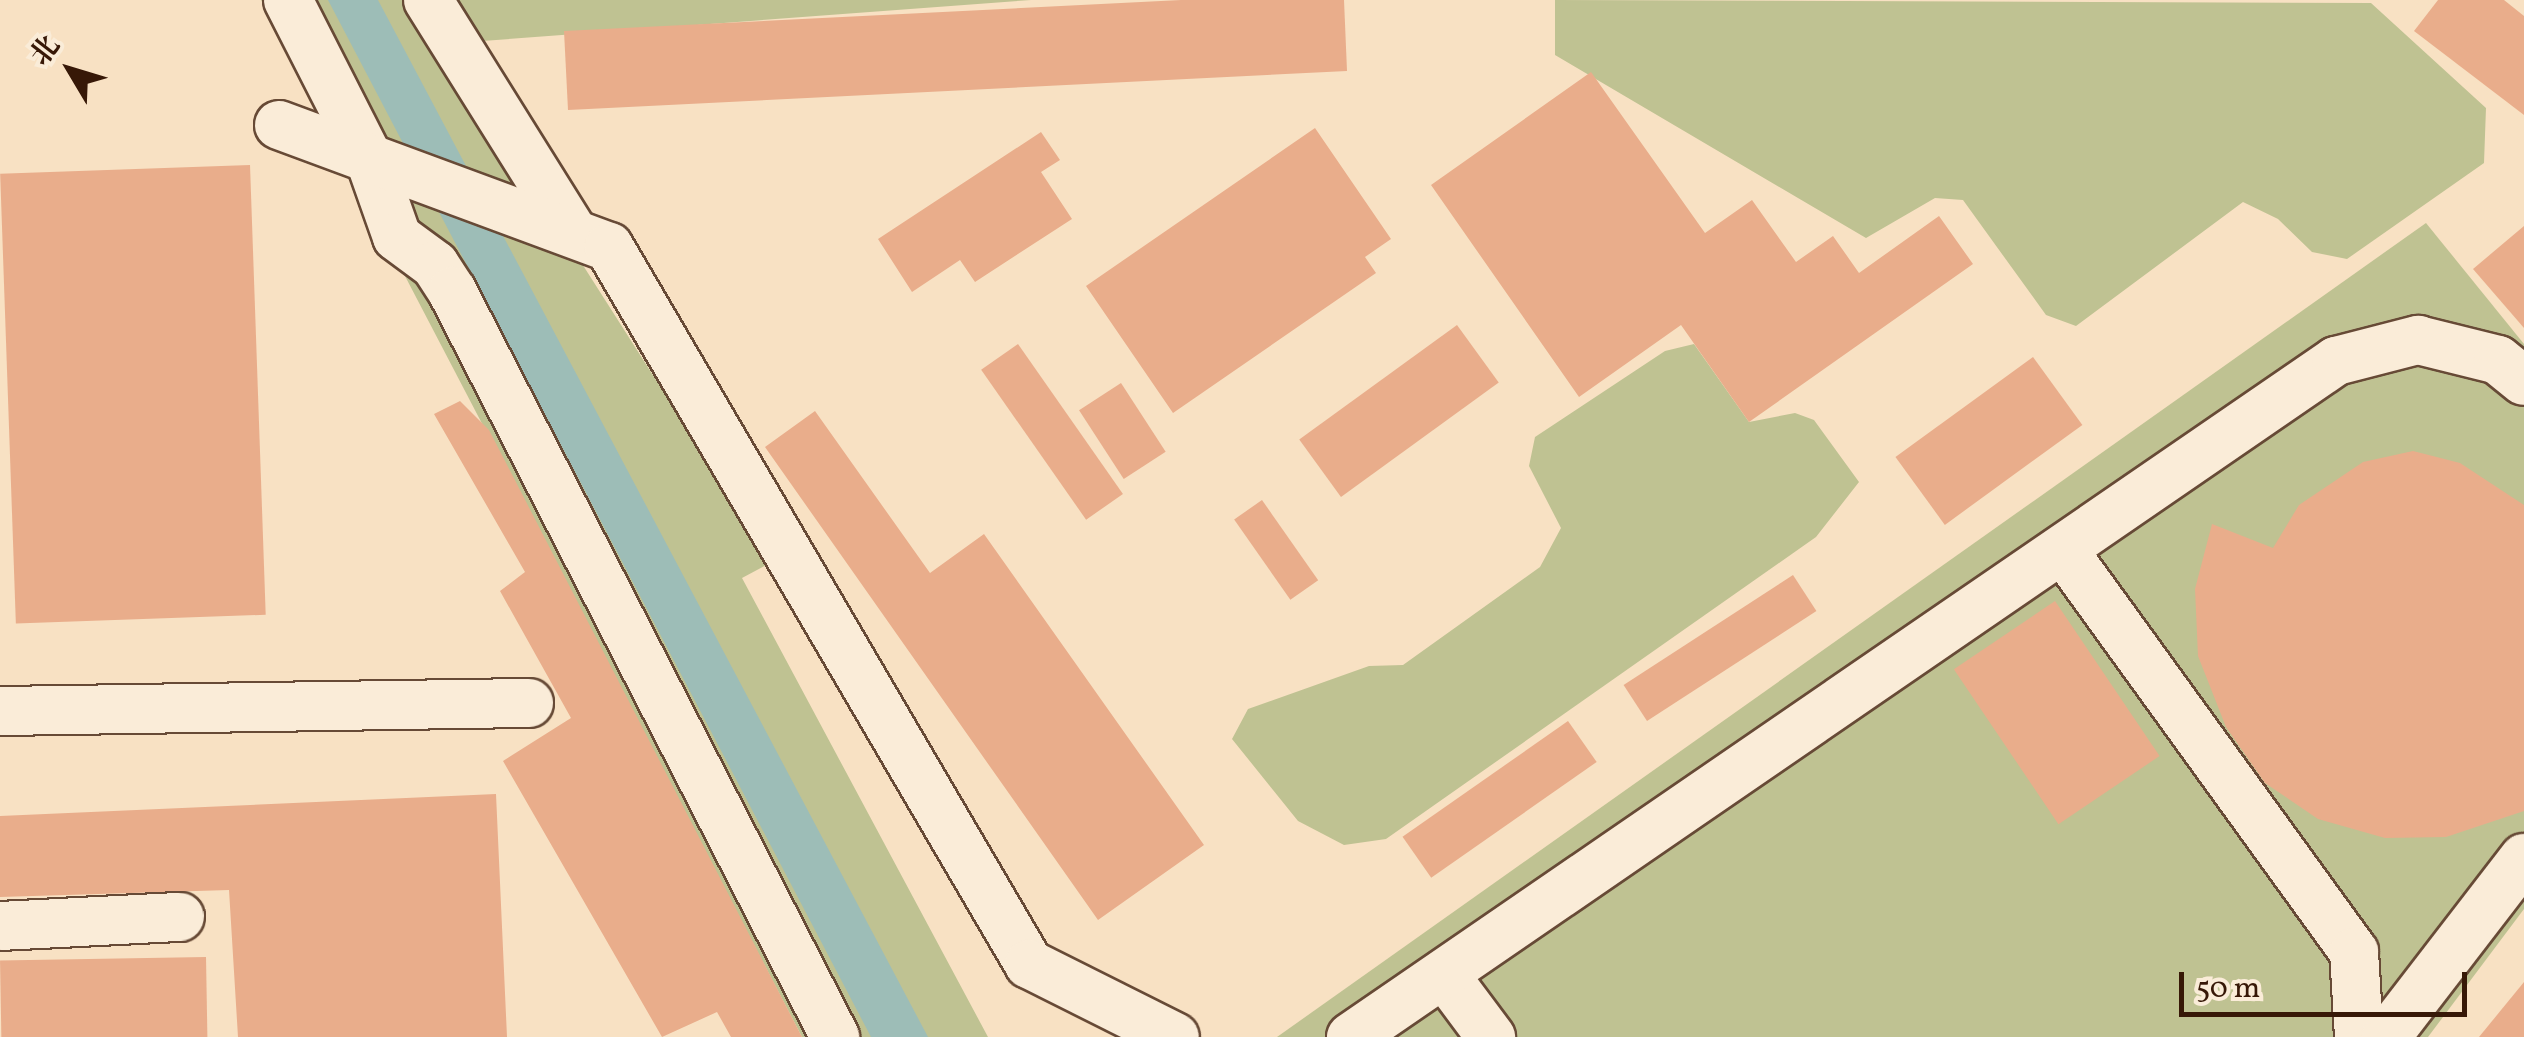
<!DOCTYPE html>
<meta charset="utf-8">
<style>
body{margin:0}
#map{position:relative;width:2524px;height:1037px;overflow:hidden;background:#f8e1c3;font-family:Vollkorn,"Noto Serif SC",serif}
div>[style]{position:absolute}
.green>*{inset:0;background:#bfc292}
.water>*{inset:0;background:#9dbdb7}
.building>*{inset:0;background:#e9ad8b;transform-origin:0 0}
.roads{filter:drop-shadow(2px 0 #674a36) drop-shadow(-2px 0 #674a36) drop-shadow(0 2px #674a36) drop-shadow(0 -2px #674a36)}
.minor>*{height:48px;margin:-24px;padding:0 24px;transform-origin:24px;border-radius:24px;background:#faecd8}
span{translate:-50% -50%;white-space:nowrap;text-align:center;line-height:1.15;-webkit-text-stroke:8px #faecd8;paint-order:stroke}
.north{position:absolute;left:20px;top:20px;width:100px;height:100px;-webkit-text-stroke:8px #faecd8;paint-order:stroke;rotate:308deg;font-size:28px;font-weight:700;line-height:40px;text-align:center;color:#371807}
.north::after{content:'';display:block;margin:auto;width:35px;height:45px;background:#371807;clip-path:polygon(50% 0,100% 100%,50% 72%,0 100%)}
.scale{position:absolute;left:2179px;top:972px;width:288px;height:45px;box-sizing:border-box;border:5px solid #371807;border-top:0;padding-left:12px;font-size:30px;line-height:35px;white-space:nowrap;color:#371807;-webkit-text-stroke:8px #faecd8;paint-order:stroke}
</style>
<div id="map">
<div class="green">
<i style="clip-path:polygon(261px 0,414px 0,772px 562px,742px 578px,988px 1037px,802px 1037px)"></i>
<i style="clip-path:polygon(428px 0,1031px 0,455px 43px)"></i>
<i style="clip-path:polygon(1555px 0,2371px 3px,2486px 108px,2484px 163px,2347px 259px,2312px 252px,2278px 219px,2243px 202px,2076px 326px,2046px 315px,1963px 200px,1935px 198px,1866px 238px,1555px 55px)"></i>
<i style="clip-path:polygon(2426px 223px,2524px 344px,2524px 909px,2428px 1037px,1277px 1037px)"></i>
<i style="clip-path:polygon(1694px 344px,1749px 422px,1795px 413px,1814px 420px,1859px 482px,1816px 537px,1386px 839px,1344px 845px,1298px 821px,1232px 739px,1248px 709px,1369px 666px,1403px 665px,1540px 567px,1561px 528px,1529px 466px,1535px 437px,1665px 351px)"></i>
</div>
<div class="water">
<i style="clip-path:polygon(328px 0,378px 0,928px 1037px,871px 1037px)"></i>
</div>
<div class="building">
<i style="clip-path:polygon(1181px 0,1344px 0,1347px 71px,568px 110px,564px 31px)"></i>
<i style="clip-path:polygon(2438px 0,2504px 0,2524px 16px,2524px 115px,2414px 31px)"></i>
<i style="clip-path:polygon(1591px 72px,1705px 233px,1752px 200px,1796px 262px,1833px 236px,1859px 273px,1939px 216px,1973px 264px,1749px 422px,1681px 325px,1579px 397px,1431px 185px)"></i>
<i style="clip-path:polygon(1315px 128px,1391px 239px,1365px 257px,1376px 273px,1173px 413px,1086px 286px)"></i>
<i style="clip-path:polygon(1041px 132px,1060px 160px,1041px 172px,1072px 219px,975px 282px,960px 260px,912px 292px,878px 239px)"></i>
<i style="left:250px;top:165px;width:450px;height:250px;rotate:88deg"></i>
<i style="clip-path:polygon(2524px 226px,2524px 328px,2473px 269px)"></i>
<i style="left:1457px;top:325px;width:71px;height:195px;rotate:54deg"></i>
<i style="left:1018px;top:344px;width:183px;height:45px;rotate:55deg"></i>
<i style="left:2033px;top:357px;width:84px;height:170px;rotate:54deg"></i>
<i style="left:1121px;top:383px;width:82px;height:50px;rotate:57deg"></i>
<i style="clip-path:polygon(460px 401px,489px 430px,802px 1037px,731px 1037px,717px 1012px,662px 1037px,503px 761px,571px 718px,500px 591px,525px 572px,434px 414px)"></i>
<i style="clip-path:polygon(815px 411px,930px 573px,984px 534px,1204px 845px,1098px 920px,765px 447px)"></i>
<i style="clip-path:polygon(2413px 451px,2460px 463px,2524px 505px,2524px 811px,2446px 837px,2385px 838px,2318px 819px,2265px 783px,2226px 727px,2198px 656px,2195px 589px,2212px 524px,2273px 548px,2299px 505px,2363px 462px)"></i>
<i style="left:1262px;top:500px;width:98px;height:34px;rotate:55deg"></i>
<i style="left:1793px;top:575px;width:43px;height:202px;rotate:57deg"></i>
<i style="left:2055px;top:601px;width:187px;height:122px;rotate:56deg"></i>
<i style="left:1568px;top:721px;width:50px;height:202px;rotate:55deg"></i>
<i style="clip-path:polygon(496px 794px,507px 1037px,238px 1037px,229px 890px,0 897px,0 816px)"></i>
<i style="left:206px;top:957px;width:80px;height:206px;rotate:89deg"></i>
<i style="clip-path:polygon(2524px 982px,2524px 1037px,2479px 1037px)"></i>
</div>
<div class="roads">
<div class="minor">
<i style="left:288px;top:0;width:183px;rotate:63deg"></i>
<i style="left:371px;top:163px;width:78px;rotate:70.6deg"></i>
<i style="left:397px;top:237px;width:47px;rotate:36.4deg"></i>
<i style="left:435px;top:265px;width:31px;rotate:57deg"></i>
<i style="left:452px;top:291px;width:839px;rotate:62.82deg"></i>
<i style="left:428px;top:0;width:274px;rotate:58deg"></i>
<i style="left:279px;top:125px;width:352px;rotate:20.3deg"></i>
<i style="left:609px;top:247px;width:831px;rotate:59.64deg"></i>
<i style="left:1029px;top:964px;width:163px;rotate:26.6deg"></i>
<i style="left:2063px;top:550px;width:496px;rotate:54.1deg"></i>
<i style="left:2354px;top:952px;width:85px;rotate:86.6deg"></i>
<i style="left:0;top:711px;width:529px;rotate:-0.87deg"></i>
<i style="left:0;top:926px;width:180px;rotate:-2.9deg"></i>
<i style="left:1444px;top:974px;width:79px;rotate:53.3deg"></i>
<i style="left:1351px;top:1037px;width:1195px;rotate:-34.46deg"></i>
<i style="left:2336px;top:361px;width:85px;rotate:-14.4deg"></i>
<i style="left:2418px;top:340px;width:82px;rotate:14deg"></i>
<i style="left:2498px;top:360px;width:33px;rotate:39deg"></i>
<i style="left:2386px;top:1037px;width:226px;rotate:-52.4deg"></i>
</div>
</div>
<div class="north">北</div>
<div class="scale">50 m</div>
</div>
